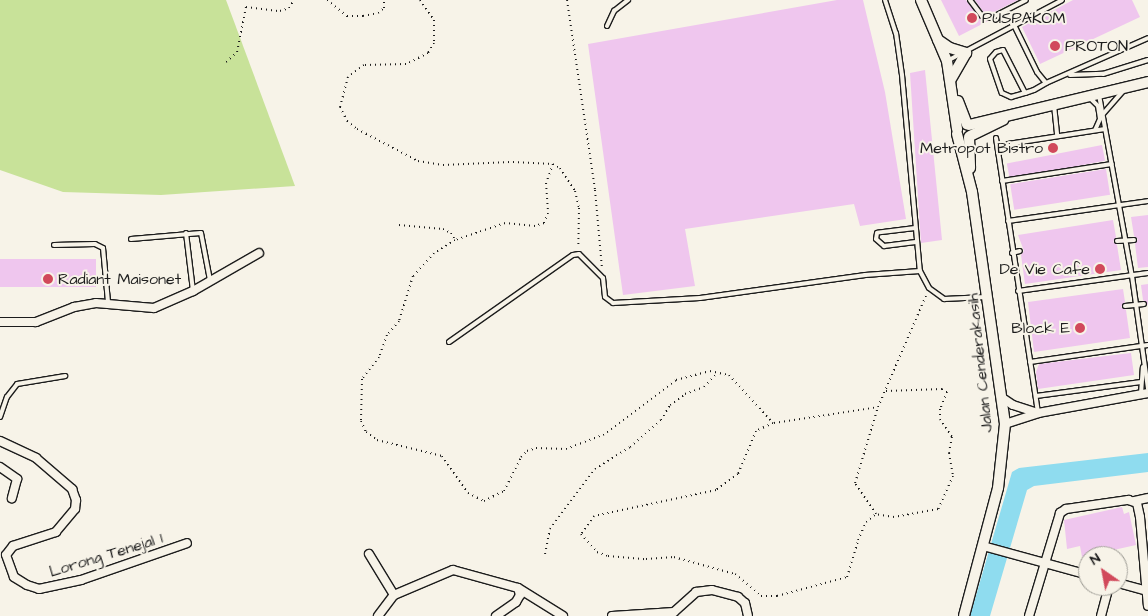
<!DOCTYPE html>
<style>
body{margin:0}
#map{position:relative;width:1148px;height:616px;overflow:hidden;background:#f7f3e8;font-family:"Architects Daughter",sans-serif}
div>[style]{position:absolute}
.green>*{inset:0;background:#c8e299}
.water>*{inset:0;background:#8fdcef}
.building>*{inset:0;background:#efc6ee;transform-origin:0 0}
.path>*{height:2px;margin-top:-1px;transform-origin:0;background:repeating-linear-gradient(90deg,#1c1c1c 0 1px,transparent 0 5px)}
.roads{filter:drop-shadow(1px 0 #1c1c1c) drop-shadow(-1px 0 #1c1c1c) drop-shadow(0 1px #1c1c1c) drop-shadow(0 -1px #1c1c1c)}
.lane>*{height:4px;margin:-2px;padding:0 2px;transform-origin:2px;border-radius:2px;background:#f7f3e8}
.street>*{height:8px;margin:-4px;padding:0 4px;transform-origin:4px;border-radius:4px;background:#f7f3e8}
.secondary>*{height:10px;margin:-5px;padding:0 5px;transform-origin:5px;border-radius:5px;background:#f7f3e8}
.dots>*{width:14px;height:14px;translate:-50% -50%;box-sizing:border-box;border:2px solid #f7f3e8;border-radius:50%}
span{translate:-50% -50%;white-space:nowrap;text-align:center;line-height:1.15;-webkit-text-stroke:4px #f7f3e8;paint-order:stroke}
.poi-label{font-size:16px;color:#1c1c1c}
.left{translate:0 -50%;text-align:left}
.right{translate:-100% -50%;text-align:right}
.street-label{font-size:16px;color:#1c1c1c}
.north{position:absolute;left:1078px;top:546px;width:50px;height:50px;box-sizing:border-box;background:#f7f3e8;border:1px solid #9f9d96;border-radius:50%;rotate:327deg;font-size:14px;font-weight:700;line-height:20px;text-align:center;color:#1c1c1c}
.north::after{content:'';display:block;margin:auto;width:18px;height:22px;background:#d1495b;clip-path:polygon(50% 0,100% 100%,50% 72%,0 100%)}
</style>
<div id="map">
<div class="green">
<i style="clip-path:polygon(0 0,226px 0,295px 186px,161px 195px,63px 192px,0 170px)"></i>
</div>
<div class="water">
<i style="clip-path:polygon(1148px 453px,1148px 472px,1034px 486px,1027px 490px,990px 616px,970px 616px,1012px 472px,1019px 468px)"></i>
</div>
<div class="building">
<i style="clip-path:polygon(837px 0,863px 0,885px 92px,906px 219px,860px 226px,854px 204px,685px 229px,695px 286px,623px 295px,588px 44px)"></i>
<i style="clip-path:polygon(941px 0,966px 0,979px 18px,988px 21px,959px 36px)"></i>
<i style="clip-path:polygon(975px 0,1018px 0,990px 14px,984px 13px)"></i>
<i style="clip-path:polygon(1073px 0,1132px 0,1140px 17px,1040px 64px,1022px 27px)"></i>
<i style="clip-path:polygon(925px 70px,942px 240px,921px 243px,910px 73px)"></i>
<i style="left:1102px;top:145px;width:16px;height:97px;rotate:79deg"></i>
<i style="left:1106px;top:169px;width:26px;height:97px;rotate:81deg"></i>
<i style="clip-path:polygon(1148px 215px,1148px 267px,1138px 268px,1135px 244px,1138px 239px,1134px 236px,1131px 217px)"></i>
<i style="clip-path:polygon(1113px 220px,1116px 237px,1113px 242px,1117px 245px,1121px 270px,1025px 284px,1021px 255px,1024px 251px,1018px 235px)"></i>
<i style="left:96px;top:259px;width:28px;height:97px;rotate:90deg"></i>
<i style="clip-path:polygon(1148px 284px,1148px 305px,1143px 300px,1141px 285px)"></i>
<i style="clip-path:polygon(1123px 289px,1125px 302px,1121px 307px,1126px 310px,1130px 338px,1034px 352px,1028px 302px)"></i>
<i style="clip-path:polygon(1131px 353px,1134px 375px,1038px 389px,1036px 372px,1039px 364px)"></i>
<i style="clip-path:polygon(1122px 507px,1124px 514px,1129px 512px,1136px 545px,1082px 557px,1080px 546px,1067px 549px,1064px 520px)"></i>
</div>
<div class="path">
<i style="left:327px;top:0;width:26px;rotate:39deg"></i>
<i style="left:347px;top:16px;width:16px"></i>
<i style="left:363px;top:16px;width:15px;rotate:-11deg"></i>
<i style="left:378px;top:13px;width:8px;rotate:-40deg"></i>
<i style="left:384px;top:8px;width:8px;rotate:-90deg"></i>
<i style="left:420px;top:0;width:24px;rotate:55deg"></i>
<i style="left:434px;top:20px;width:23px;rotate:90deg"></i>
<i style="left:434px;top:43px;width:12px;rotate:121deg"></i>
<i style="left:428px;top:53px;width:25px;rotate:153deg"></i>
<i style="left:406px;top:64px;width:42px;rotate:178.6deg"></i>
<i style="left:364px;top:65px;width:20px;rotate:143deg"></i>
<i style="left:348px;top:77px;width:31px;rotate:105deg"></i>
<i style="left:340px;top:107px;width:16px;rotate:63deg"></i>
<i style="left:347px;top:121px;width:13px;rotate:39deg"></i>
<i style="left:357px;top:129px;width:69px;rotate:27.7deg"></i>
<i style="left:418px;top:161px;width:25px;rotate:9deg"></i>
<i style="left:443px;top:165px;width:70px;rotate:-2.5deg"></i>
<i style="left:513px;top:162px;width:40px;rotate:2.9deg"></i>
<i style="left:553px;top:164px;width:8px;rotate:30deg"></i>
<i style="left:560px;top:168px;width:27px;rotate:57deg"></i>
<i style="left:575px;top:191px;width:17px;rotate:77deg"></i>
<i style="left:579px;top:208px;width:39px;rotate:91deg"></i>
<i style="left:567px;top:0;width:192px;rotate:81.6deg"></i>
<i style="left:595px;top:190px;width:78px;rotate:84.9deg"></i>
<i style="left:226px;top:62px;width:15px;rotate:-42deg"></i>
<i style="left:237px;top:52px;width:46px;rotate:-78.7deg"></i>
<i style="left:246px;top:7px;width:34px;rotate:7deg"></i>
<i style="left:280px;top:11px;width:9px;rotate:-18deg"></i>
<i style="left:289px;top:8px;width:9px;rotate:-58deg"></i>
<i style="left:553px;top:164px;width:20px;rotate:110deg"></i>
<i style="left:546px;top:183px;width:30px;rotate:86deg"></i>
<i style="left:548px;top:213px;width:11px;rotate:112deg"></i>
<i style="left:544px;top:223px;width:9px;rotate:162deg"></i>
<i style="left:535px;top:226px;width:30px;rotate:-174deg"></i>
<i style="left:505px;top:223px;width:53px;rotate:161.2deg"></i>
<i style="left:455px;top:240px;width:25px;rotate:148deg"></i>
<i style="left:434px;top:253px;width:31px;rotate:132deg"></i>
<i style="left:413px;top:276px;width:47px;rotate:107.3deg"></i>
<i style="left:399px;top:321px;width:18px;rotate:131deg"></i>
<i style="left:387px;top:335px;width:23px;rotate:110deg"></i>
<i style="left:379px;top:357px;width:28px;rotate:128deg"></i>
<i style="left:362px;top:379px;width:42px;rotate:91.4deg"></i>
<i style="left:361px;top:421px;width:12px;rotate:66deg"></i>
<i style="left:366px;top:432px;width:14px;rotate:36deg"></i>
<i style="left:377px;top:440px;width:67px;rotate:13.8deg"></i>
<i style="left:442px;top:456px;width:45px;rotate:54.9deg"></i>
<i style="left:468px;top:493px;width:18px;rotate:27deg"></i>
<i style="left:484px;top:501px;width:22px;rotate:-27deg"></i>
<i style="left:504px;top:491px;width:38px;rotate:-63deg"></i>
<i style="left:521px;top:457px;width:8px;rotate:-45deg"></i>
<i style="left:527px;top:451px;width:9px;rotate:-18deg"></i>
<i style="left:536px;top:448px;width:30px;rotate:2deg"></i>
<i style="left:566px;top:449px;width:40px;rotate:-21deg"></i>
<i style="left:603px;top:435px;width:91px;rotate:-37deg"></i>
<i style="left:676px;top:380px;width:35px;rotate:-15deg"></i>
<i style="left:710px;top:371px;width:19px;rotate:12deg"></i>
<i style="left:729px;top:375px;width:65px;rotate:47.5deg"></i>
<i style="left:773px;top:423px;width:19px;rotate:155deg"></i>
<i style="left:756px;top:431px;width:47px;rotate:112.7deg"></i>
<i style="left:738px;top:474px;width:27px;rotate:144deg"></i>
<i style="left:716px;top:490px;width:125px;rotate:168deg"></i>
<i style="left:594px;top:516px;width:22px;rotate:126deg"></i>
<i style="left:581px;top:534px;width:24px;rotate:48deg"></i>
<i style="left:597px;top:552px;width:12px;rotate:20deg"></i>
<i style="left:608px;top:556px;width:38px;rotate:5deg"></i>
<i style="left:646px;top:559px;width:28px;rotate:-4deg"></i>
<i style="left:674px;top:557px;width:63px;rotate:15.6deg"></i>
<i style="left:735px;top:574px;width:34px;rotate:40deg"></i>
<i style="left:761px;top:596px;width:16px"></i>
<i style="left:777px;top:596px;width:73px;rotate:-15.2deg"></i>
<i style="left:847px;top:577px;width:39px;rotate:-73deg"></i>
<i style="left:858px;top:540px;width:20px;rotate:-66deg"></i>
<i style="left:866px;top:522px;width:13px;rotate:-39deg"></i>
<i style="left:399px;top:225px;width:44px;rotate:5.2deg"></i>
<i style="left:443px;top:229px;width:9px;rotate:27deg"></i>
<i style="left:451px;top:233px;width:8px;rotate:60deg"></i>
<i style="left:886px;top:391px;width:56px;rotate:-2deg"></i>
<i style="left:942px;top:389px;width:6px;rotate:31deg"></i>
<i style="left:947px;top:392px;width:18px;rotate:112deg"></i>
<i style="left:940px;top:409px;width:10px;rotate:90deg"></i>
<i style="left:940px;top:419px;width:22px;rotate:56deg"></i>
<i style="left:952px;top:437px;width:16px;rotate:101deg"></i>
<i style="left:949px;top:453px;width:23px;rotate:80deg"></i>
<i style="left:953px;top:476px;width:36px;rotate:114deg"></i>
<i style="left:938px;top:509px;width:45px;rotate:169.7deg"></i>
<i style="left:894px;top:517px;width:18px;rotate:-171deg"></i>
<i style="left:876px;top:514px;width:37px;rotate:-124deg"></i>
<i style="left:855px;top:483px;width:79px;rotate:-73.2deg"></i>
<i style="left:878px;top:407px;width:124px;rotate:-66.7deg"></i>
<i style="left:774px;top:423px;width:105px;rotate:-8.7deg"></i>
<i style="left:545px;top:554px;width:25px;rotate:-79deg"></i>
<i style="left:550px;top:529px;width:75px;rotate:-53.1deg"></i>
<i style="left:595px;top:469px;width:41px;rotate:-32.2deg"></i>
<i style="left:630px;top:447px;width:41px;rotate:-41.1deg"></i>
<i style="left:661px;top:420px;width:17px;rotate:-59deg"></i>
<i style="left:670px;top:405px;width:19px;rotate:-36deg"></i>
<i style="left:685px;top:394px;width:20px;rotate:-20deg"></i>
<i style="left:704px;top:387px;width:19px;rotate:-47deg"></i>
</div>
<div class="roads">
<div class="lane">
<i style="left:885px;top:0;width:35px;rotate:72deg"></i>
<i style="left:896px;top:33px;width:42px;rotate:81.9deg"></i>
<i style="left:902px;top:75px;width:197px;rotate:84.8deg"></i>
<i style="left:920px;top:271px;width:19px;rotate:62deg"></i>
<i style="left:929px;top:288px;width:19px;rotate:36deg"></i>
<i style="left:944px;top:299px;width:42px;rotate:-2.7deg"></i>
<i style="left:970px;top:0;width:20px;rotate:53deg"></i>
<i style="left:982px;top:16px;width:9px;rotate:13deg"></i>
<i style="left:991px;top:18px;width:39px;rotate:-27deg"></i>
<i style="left:607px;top:26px;width:17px;rotate:-65deg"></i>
<i style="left:614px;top:11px;width:18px;rotate:-38deg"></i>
<i style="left:1015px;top:27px;width:50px;rotate:63.9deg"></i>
<i style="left:1037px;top:72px;width:14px;rotate:51deg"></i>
<i style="left:1046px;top:83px;width:111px;rotate:-23.8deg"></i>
<i style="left:947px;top:61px;width:130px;rotate:-27.9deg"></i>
<i style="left:1070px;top:75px;width:33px;rotate:-2deg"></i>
<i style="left:1103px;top:74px;width:47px;rotate:-17.3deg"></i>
<i style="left:1025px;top:93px;width:48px;rotate:-117.1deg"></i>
<i style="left:1003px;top:50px;width:7px;rotate:164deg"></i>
<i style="left:996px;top:52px;width:9px;rotate:131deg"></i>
<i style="left:990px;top:59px;width:36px;rotate:71deg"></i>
<i style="left:1002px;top:93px;width:10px;rotate:24deg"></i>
<i style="left:1011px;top:97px;width:15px;rotate:-16deg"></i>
<i style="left:1025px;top:93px;width:9px;rotate:-18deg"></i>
<i style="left:1034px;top:90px;width:14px;rotate:-30deg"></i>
<i style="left:1099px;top:95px;width:184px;rotate:79.7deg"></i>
<i style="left:1132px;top:276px;width:114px;rotate:81.9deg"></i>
<i style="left:1089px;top:97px;width:13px;rotate:45deg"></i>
<i style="left:1098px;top:106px;width:13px;rotate:81deg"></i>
<i style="left:1100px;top:119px;width:12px;rotate:114deg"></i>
<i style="left:1054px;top:105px;width:31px;rotate:84deg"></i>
<i style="left:1103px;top:114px;width:30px;rotate:-49deg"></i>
<i style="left:996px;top:138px;width:278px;rotate:81.3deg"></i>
<i style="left:1008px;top:144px;width:98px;rotate:-8.8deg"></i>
<i style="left:1002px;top:181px;width:111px;rotate:-8.8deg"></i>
<i style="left:1008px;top:221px;width:141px;rotate:-8.1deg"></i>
<i style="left:915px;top:228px;width:38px;rotate:173deg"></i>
<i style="left:877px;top:233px;width:6px;rotate:99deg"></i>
<i style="left:876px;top:239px;width:11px;rotate:41deg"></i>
<i style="left:884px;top:246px;width:32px;rotate:-7deg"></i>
<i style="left:186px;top:233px;width:58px;rotate:83.1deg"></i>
<i style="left:131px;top:239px;width:70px;rotate:-4.9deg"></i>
<i style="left:201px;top:233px;width:48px;rotate:79.2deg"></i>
<i style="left:1117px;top:241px;width:17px;rotate:-3deg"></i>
<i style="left:54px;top:245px;width:41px;rotate:-1.4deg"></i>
<i style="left:95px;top:244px;width:9px;rotate:27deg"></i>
<i style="left:103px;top:248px;width:54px;rotate:84.7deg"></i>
<i style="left:1012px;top:253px;width:8px;rotate:-14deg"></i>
<i style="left:1018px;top:291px;width:131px;rotate:-7.9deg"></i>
<i style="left:1125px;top:306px;width:19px;rotate:-6deg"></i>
<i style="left:449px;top:342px;width:151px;rotate:-35.1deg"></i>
<i style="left:573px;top:255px;width:6px;rotate:-9deg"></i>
<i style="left:579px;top:254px;width:34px;rotate:45deg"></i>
<i style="left:603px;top:278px;width:19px;rotate:84deg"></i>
<i style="left:605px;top:297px;width:10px;rotate:37deg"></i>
<i style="left:613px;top:303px;width:87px;rotate:-3.3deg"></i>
<i style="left:700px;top:298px;width:167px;rotate:-7.9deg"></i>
<i style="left:865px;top:275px;width:55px;rotate:-4.2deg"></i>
<i style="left:1030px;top:362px;width:119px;rotate:-8.2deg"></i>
<i style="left:1141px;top:394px;width:27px;rotate:-86deg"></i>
<i style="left:1036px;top:396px;width:106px;rotate:-7.6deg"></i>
<i style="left:0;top:417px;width:21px;rotate:-71deg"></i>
<i style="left:7px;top:397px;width:16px;rotate:-52deg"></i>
<i style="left:17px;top:384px;width:49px;rotate:-9.5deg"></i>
</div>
<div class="street">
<i style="left:0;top:322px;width:36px"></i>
<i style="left:36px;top:322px;width:41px;rotate:-21.5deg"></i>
<i style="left:74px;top:307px;width:22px;rotate:-10deg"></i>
<i style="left:96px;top:303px;width:58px;rotate:4.9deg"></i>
<i style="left:154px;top:308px;width:43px;rotate:-23.6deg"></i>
<i style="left:193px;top:291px;width:76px;rotate:-29.9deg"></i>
<i style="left:1001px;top:397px;width:14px;rotate:34deg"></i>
<i style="left:1013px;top:405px;width:26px;rotate:18deg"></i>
<i style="left:1005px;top:424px;width:35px;rotate:-18deg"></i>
<i style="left:1038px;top:413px;width:112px;rotate:-10.3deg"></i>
<i style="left:0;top:441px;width:40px;rotate:25deg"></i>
<i style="left:36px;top:458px;width:48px;rotate:40.7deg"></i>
<i style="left:72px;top:489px;width:12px;rotate:70deg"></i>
<i style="left:76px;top:500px;width:9px;rotate:96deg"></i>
<i style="left:75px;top:509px;width:30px;rotate:130deg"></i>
<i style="left:56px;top:532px;width:45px;rotate:162deg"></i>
<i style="left:13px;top:546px;width:11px;rotate:128deg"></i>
<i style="left:6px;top:555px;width:23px;rotate:70deg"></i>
<i style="left:14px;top:577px;width:15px;rotate:32deg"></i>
<i style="left:27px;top:585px;width:13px;rotate:18deg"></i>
<i style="left:39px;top:589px;width:43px;rotate:-12.1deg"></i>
<i style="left:81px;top:580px;width:112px;rotate:-19.2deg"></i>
<i style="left:0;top:467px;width:21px;rotate:35deg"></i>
<i style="left:17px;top:479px;width:20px;rotate:105deg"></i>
<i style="left:1134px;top:501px;width:14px;rotate:-12deg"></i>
<i style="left:983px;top:546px;width:109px;rotate:15.4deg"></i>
<i style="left:369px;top:554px;width:48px;rotate:58.6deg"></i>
<i style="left:1118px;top:583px;width:30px;rotate:15deg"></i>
<i style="left:378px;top:616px;width:26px;rotate:-53deg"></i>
<i style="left:394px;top:595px;width:64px;rotate:-23deg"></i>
<i style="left:453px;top:570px;width:67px;rotate:15.5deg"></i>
<i style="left:518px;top:588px;width:53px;rotate:31.9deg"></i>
<i style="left:496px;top:616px;width:24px;rotate:-35deg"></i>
<i style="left:516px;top:602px;width:8px;rotate:-60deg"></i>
<i style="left:520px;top:595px;width:7px;rotate:-106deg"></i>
<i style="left:612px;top:616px;width:62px;rotate:-3.7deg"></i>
<i style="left:674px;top:612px;width:30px;rotate:-42deg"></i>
<i style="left:696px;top:592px;width:16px;rotate:-7deg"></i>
<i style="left:712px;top:590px;width:27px;rotate:15deg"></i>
<i style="left:738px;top:597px;width:9px;rotate:41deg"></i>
<i style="left:745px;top:603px;width:13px;rotate:77deg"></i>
<i style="left:1029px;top:616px;width:108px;rotate:-73.2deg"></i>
<i style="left:1060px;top:513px;width:7px;rotate:-34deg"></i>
<i style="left:1066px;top:509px;width:63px;rotate:-8.3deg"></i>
<i style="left:1128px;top:500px;width:9px;rotate:18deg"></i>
<i style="left:1137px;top:503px;width:14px;rotate:78deg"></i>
<i style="left:1140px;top:517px;width:89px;rotate:84.9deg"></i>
<i style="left:1101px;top:616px;width:31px;rotate:-75deg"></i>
</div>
<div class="secondary">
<i style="left:921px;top:0;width:66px;rotate:66.9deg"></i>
<i style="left:947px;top:61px;width:69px;rotate:81.6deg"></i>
<i style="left:938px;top:40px;width:14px;rotate:34deg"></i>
<i style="left:950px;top:48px;width:17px;rotate:17deg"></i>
<i style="left:966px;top:53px;width:30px;rotate:120deg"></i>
<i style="left:958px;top:101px;width:25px;rotate:69deg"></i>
<i style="left:969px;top:125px;width:184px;rotate:-13.5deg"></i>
<i style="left:957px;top:134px;width:60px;rotate:75.5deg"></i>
<i style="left:972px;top:192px;width:234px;rotate:81.9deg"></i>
<i style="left:1005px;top:424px;width:64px;rotate:96.2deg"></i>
<i style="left:998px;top:488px;width:132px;rotate:104.9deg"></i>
<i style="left:970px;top:136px;width:37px;rotate:-26deg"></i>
<i style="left:969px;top:137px;width:31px;rotate:88deg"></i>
</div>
</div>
<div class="dots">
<i style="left:972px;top:18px;background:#d1495b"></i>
<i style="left:1055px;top:46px;background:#d1495b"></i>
<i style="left:1053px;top:148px;background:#d1495b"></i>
<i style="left:1100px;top:269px;background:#d1495b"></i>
<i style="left:48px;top:279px;background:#d1495b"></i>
<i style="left:1080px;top:328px;background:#d1495b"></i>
</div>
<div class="poi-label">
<span class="left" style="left:982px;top:18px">PUSPAKOM</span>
<span class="left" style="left:1065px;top:46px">PROTON</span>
<span class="right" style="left:1043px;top:148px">Metropot Bistro</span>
<span class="right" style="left:1090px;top:269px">De Vie Cafe</span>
<span class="left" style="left:58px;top:279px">Radiant Maisonet</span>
<span class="right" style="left:1070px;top:328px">Block E</span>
</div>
<div class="street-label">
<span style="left:980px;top:363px;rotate:-96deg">Jalan Cenderakasih</span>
<span style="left:106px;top:555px;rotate:-17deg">Lorong Tenejal 1</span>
</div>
<div class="north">N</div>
</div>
